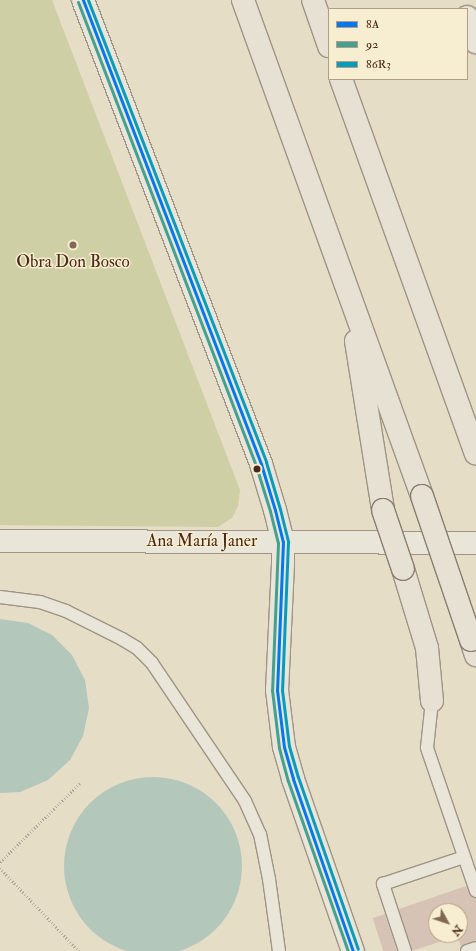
<!DOCTYPE html>
<meta charset="utf-8">
<style>
body{margin:0}
#map{position:relative;width:476px;height:951px;overflow:hidden;background:#e5ddc5;font-family:"IM FELL Double Pica",serif}
div>[style]{position:absolute}
.green>*{inset:0;background:#cfcfa6}
.water>*{inset:0;background:#b3c7ba}
.round{border-radius:50%}
.building>*{inset:0;background:#d6c3b6;transform-origin:0 0}
.path>*{height:2.5px;margin-top:-1.25px;transform-origin:0;background:repeating-linear-gradient(90deg,#aea79b 0 1px,transparent 0 3px)}
.roads{filter:drop-shadow(1px 0 #9e9485) drop-shadow(-1px 0 #9e9485) drop-shadow(0 1px #9e9485) drop-shadow(0 -1px #9e9485)}
.lane>*{height:12px;margin:-6px;padding:0 6px;transform-origin:6px;border-radius:6px;background:#e9e6d9}
.street>*{height:22px;margin:-11px;padding:0 11px;transform-origin:11px;border-radius:11px;background:#e9e6d9}
.secondary>*{height:22px;margin:-11px;padding:0 11px;transform-origin:11px;border-radius:11px;background:#e9e6d9}
.highway>*{height:22px;margin:-11px;padding:0 11px;transform-origin:11px;border-radius:11px;background:#e6e1d3}
.bridges{filter:drop-shadow(1px 0 #877d6f) drop-shadow(-1px 0 #877d6f) drop-shadow(0 1px #877d6f) drop-shadow(0 -1px #877d6f)}
.highway-bridge>*{height:22px;margin:-11px;padding:0 11px;transform-origin:11px;border-radius:11px;background:#e6e1d3}
.bus-1>*{height:3px;margin:-1.5px;padding:0 1.5px;transform-origin:1.5px;border-radius:1.5px;background:#0079ef}
.bus-2>*{height:3px;margin:-1.5px;padding:0 1.5px;transform-origin:1.5px;border-radius:1.5px;background:#44a08f}
.bus-3>*{height:3px;margin:-1.5px;padding:0 1.5px;transform-origin:1.5px;border-radius:1.5px;background:#089cbc}
.dots>*{width:11px;height:11px;translate:-50% -50%;box-sizing:border-box;border:2px solid #f7edd0;border-radius:50%}
span{translate:-50% -50%;white-space:nowrap;text-align:center;line-height:1.15;-webkit-text-stroke:3px #f7edd0;paint-order:stroke}
.poi-label{font-size:17px;color:#4b2817}
.street-label{font-size:17px;color:#4b2817}
.legend{position:absolute;left:328px;top:8px;width:140px;height:72px;box-sizing:border-box;background:#f7edd0;border:1px solid #b29e86;margin:0;padding:5px 7px;list-style:none;font-size:12px;color:#4b2817}
.legend li{display:flex;align-items:center;gap:8px;height:20px}
.legend b{width:20px;border:1px solid #b29e86}
.north{position:absolute;left:428px;top:903px;width:40px;height:40px;box-sizing:border-box;background:#f7edd0;border:1px solid #b29e86;border-radius:50%;rotate:130deg;font-size:11px;font-weight:700;line-height:16px;text-align:center;color:#4b2817}
.north::after{content:'';display:block;margin:auto;width:14px;height:18px;background:#816754;clip-path:polygon(50% 0,100% 100%,50% 72%,0 100%)}
</style>
<div id="map">
<div class="green">
<i style="clip-path:polygon(0 0,52px 0,240px 490px,238px 506px,232px 518px,218px 527px,0 525px)"></i>
</div>
<div class="water">
<i style="clip-path:polygon(0 619px,28px 623px,52px 635px,72px 655px,85px 680px,89px 708px,83px 736px,70px 760px,48px 780px,20px 792px,0 793px)"></i>
<i class="round" style="left:64px;top:777px;width:178px;height:178px"></i>
</div>
<div class="building">
<i style="clip-path:polygon(evenodd,466px 886px,471px 896px,476px 898px,476px 941px,465px 944px,461px 947px,457px 936px,412px 951px,399px 909px,466px 886px,436px 911px,460px 911px,460px 935px,436px 935px,436px 911px)"></i>
<i style="left:385px;top:914px;width:39px;height:13px;rotate:72deg"></i>
</div>
<div class="path">
<i style="left:0;top:862px;width:112px;rotate:-44.6deg"></i>
<i style="left:0;top:868px;width:115px;rotate:46.4deg"></i>
</div>
<div class="roads">
<div class="lane">
<i style="left:0;top:597px;width:40px;rotate:7.1deg"></i>
<i style="left:40px;top:602px;width:28px;rotate:19deg"></i>
<i style="left:66px;top:611px;width:63px;rotate:26.6deg"></i>
<i style="left:122px;top:639px;width:17px;rotate:31deg"></i>
<i style="left:137px;top:648px;width:21px;rotate:45deg"></i>
<i style="left:152px;top:663px;width:166px;rotate:56deg"></i>
<i style="left:245px;top:801px;width:36px;rotate:66deg"></i>
<i style="left:260px;top:834px;width:46px;rotate:78.7deg"></i>
<i style="left:269px;top:879px;width:73px;rotate:82.1deg"></i>
<i style="left:432px;top:701px;width:47px;rotate:96.1deg"></i>
<i style="left:427px;top:748px;width:151px;rotate:71.1deg"></i>
<i style="left:405px;top:951px;width:71px;rotate:-108.2deg"></i>
<i style="left:383px;top:884px;width:85px;rotate:-18.4deg"></i>
<i style="left:467px;top:951px;width:9px;rotate:-18deg"></i>
</div>
<div class="street">
<i style="left:0;top:541px;width:283px;rotate:0.2deg"></i>
</div>
<div class="secondary">
<i style="left:83px;top:0;width:497px;rotate:69deg"></i>
<i style="left:261px;top:464px;width:48px;rotate:73.1deg"></i>
<i style="left:275px;top:510px;width:33px;rotate:76deg"></i>
<i style="left:283px;top:542px;width:22px;rotate:90deg"></i>
<i style="left:283px;top:564px;width:126px;rotate:92.7deg"></i>
<i style="left:277px;top:690px;width:57px;rotate:83deg"></i>
<i style="left:284px;top:747px;width:33px;rotate:74deg"></i>
<i style="left:293px;top:779px;width:182px;rotate:70.8deg"></i>
<i style="left:467px;top:17px;width:27px;rotate:70deg"></i>
<i style="left:283px;top:542px;width:193px;rotate:0.3deg"></i>
</div>
<div class="highway">
<i style="left:243px;top:0;width:527px;rotate:70.16deg"></i>
<i style="left:313px;top:0;width:49px;rotate:70.8deg"></i>
<i style="left:341px;top:79px;width:398px;rotate:70.2deg"></i>
<i style="left:356px;top:341px;width:171px;rotate:80.9deg"></i>
<i style="left:403px;top:569px;width:83px;rotate:73.1deg"></i>
<i style="left:427px;top:648px;width:53px;rotate:84.6deg"></i>
<i style="left:471px;top:640px;width:16px;rotate:72deg"></i>
</div>
</div>
<div class="bridges">
<div class="highway-bridge">
<i style="left:422px;top:496px;width:152px;rotate:71.2deg"></i>
<i style="left:383px;top:510px;width:62px;rotate:71.3deg"></i>
</div>
</div>
<div class="bus-1">
<i style="left:83px;top:0;width:497px;rotate:69deg"></i>
<i style="left:261px;top:464px;width:48px;rotate:73.1deg"></i>
<i style="left:275px;top:510px;width:33px;rotate:76deg"></i>
<i style="left:283px;top:542px;width:148px;rotate:92.3deg"></i>
<i style="left:277px;top:690px;width:57px;rotate:83deg"></i>
<i style="left:284px;top:747px;width:33px;rotate:74deg"></i>
<i style="left:293px;top:779px;width:182px;rotate:70.8deg"></i>
</div>
<div class="bus-2">
<i style="left:78px;top:2px;width:497px;rotate:69deg"></i>
<i style="left:256px;top:466px;width:47px;rotate:72.7deg"></i>
<i style="left:270px;top:511px;width:33px;rotate:76deg"></i>
<i style="left:278px;top:543px;width:147px;rotate:92.3deg"></i>
<i style="left:272px;top:690px;width:58px;rotate:83.1deg"></i>
<i style="left:279px;top:748px;width:34px;rotate:75deg"></i>
<i style="left:288px;top:781px;width:180px;rotate:70.6deg"></i>
</div>
<div class="bus-3">
<i style="left:88px;top:0;width:495px;rotate:68.9deg"></i>
<i style="left:266px;top:462px;width:49px;rotate:73.4deg"></i>
<i style="left:280px;top:509px;width:34px;rotate:76deg"></i>
<i style="left:288px;top:542px;width:148px;rotate:92.3deg"></i>
<i style="left:282px;top:690px;width:56px;rotate:82.9deg"></i>
<i style="left:289px;top:746px;width:32px;rotate:74deg"></i>
<i style="left:298px;top:777px;width:182px;rotate:70.8deg"></i>
</div>
<div class="dots">
<i style="left:73px;top:245px;background:#816754"></i>
<i style="left:257px;top:469px;background:#4b2817"></i>
</div>
<div class="poi-label">
<span style="left:73px;top:262px">Obra Don Bosco</span>
</div>
<div class="street-label">
<span style="left:202px;top:541px">Ana María Janer</span>
</div>
<ul class="legend">
<li><b style="height:5px;background:#0079ef"></b>8A</li>
<li><b style="height:5px;background:#44a08f"></b>92</li>
<li><b style="height:5px;background:#089cbc"></b>86R3</li>
</ul>
<div class="north">N</div>
</div>
